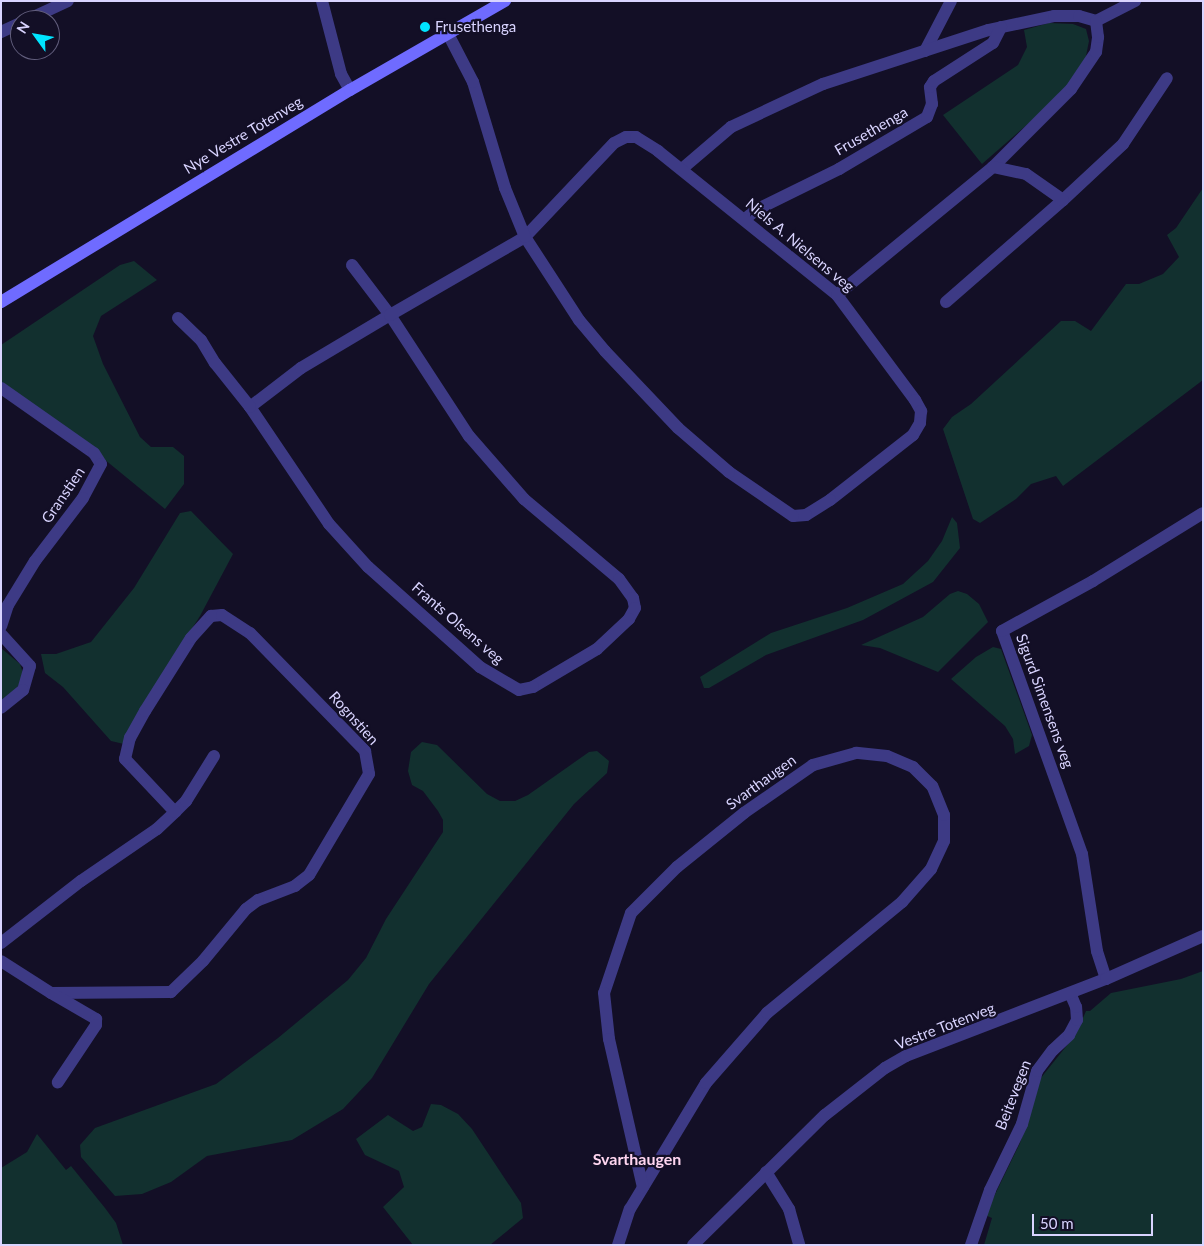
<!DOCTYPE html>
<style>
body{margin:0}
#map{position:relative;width:1204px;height:1246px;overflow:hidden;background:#130f26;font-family:Lato,sans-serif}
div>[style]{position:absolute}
.green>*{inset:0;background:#12302f}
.minor>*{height:12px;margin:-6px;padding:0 6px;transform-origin:6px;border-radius:6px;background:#3d3a85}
.tertiary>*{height:12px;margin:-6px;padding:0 6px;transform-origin:6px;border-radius:6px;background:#3d3a85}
.secondary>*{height:12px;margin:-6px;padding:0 6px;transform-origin:6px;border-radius:6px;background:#6f6bff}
.dots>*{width:14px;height:14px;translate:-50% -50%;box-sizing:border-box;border:2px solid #130f26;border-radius:50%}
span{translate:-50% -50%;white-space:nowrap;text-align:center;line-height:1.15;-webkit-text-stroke:4.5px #130f26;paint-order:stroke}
.poi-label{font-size:15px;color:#d9d4ff}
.left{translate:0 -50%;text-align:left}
.street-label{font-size:15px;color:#d9d4ff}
.neighbourhood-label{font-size:16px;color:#ffd6f0;font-weight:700}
.frame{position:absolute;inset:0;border:2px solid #d9d4ff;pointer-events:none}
.north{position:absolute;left:10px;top:10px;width:50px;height:50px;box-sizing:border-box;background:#130f26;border:1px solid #625e7d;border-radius:50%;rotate:302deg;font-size:14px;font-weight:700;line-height:20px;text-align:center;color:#d9d4ff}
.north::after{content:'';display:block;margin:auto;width:18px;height:22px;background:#00e5ff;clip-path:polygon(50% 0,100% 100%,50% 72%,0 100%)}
.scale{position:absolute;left:1032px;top:1214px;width:121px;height:22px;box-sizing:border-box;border:2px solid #d9d4ff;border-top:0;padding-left:6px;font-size:15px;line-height:18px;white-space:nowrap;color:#d9d4ff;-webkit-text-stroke:4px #130f26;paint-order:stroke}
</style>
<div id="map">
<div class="green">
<i style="clip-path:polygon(1049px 23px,1073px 24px,1086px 29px,1089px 41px,1085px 61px,1064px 92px,982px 164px,943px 115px,1018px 65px,1027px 47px,1024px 30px)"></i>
<i style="clip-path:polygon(1203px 188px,1203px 380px,1063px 486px,1056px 476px,1031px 484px,1016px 499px,980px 523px,973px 519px,943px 429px,952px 417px,971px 404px,1061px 321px,1075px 321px,1091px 331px,1126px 284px,1139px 284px,1163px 274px,1179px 257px,1167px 235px,1176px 228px)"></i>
<i style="clip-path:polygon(134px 261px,157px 280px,101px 316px,93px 336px,103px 364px,140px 437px,151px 447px,173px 447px,184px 456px,184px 484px,165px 509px,93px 450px,1px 394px,1px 345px,120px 265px)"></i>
<i style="clip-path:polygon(191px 511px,233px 554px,200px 616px,136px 716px,124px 744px,111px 741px,63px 687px,45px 673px,41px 654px,56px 654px,91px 642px,134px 588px,180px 513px)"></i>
<i style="clip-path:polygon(952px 517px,957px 523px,960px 548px,933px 582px,863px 620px,766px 655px,709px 688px,704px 688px,700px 677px,771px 633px,847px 608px,903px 584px,928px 561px,942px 541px)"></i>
<i style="clip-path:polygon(958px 591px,967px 594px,979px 604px,988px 622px,938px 672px,880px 648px,861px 645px,923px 617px,950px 594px)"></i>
<i style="clip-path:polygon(993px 647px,1001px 649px,1032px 735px,1029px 746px,1015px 754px,1013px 739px,1005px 726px,951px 679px,976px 657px)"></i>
<i style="clip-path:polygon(1px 648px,20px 664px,24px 676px,15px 691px,1px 700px)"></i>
<i style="clip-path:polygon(422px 742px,437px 745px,487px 794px,500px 801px,515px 801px,528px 795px,589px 752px,597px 751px,609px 761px,607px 773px,574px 804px,429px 984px,372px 1078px,343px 1109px,292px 1140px,207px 1156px,171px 1182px,142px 1194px,115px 1196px,81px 1157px,80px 1145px,95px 1128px,216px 1084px,278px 1038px,348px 980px,366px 958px,386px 919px,443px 832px,443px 820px,438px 811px,423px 791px,412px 785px,408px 771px,411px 752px)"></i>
<i style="clip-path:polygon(1203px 971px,1203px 1245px,984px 1245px,992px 1218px,985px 1215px,1020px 1143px,1040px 1079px,1076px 1034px,1086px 1011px,1090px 1011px,1111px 993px,1181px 979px)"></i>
<i style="clip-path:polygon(431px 1104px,441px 1105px,458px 1114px,472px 1129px,521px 1203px,523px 1218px,490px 1245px,413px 1245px,383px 1207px,404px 1187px,399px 1171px,365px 1155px,356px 1139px,388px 1115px,413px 1131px,422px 1127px)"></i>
<i style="clip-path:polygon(37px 1134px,66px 1170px,71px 1166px,105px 1208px,116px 1223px,123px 1245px,1px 1245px,1px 1168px,27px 1152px)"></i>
</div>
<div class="minor">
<i style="left:322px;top:1px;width:75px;rotate:75.4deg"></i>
<i style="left:341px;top:74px;width:18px;rotate:61deg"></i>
<i style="left:27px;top:20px;width:45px;rotate:-24.9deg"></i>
<i style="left:1px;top:32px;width:21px;rotate:-25deg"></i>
<i style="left:925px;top:51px;width:56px;rotate:-62.5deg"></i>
<i style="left:683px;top:168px;width:63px;rotate:-40.5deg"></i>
<i style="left:731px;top:127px;width:102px;rotate:-25.1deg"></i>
<i style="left:823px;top:84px;width:174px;rotate:-18.1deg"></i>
<i style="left:988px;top:30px;width:67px;rotate:-12deg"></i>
<i style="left:1054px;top:16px;width:25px"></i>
<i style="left:1079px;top:16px;width:18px;rotate:16deg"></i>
<i style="left:1096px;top:21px;width:44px;rotate:-27.1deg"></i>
<i style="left:1063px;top:200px;width:82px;rotate:-43deg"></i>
<i style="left:1123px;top:144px;width:79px;rotate:-56.3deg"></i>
<i style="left:745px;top:219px;width:14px;rotate:-39deg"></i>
<i style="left:756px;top:210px;width:93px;rotate:-26.3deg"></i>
<i style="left:839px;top:169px;width:102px;rotate:-30.6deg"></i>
<i style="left:927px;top:117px;width:14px;rotate:-69deg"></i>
<i style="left:932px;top:104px;width:17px;rotate:-97deg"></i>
<i style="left:930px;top:87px;width:7px;rotate:-56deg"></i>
<i style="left:934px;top:81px;width:70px;rotate:-32.8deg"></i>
<i style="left:993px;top:43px;width:18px;rotate:-63deg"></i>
<i style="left:352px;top:265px;width:63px;rotate:52.8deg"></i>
<i style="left:390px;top:315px;width:145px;rotate:56.9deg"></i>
<i style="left:469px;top:436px;width:84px;rotate:48.9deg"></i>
<i style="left:524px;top:499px;width:124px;rotate:40.1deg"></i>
<i style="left:619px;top:579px;width:24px;rotate:54deg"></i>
<i style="left:633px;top:598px;width:10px;rotate:79deg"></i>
<i style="left:635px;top:608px;width:13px;rotate:119deg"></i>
<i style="left:629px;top:619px;width:44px;rotate:136.8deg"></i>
<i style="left:597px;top:649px;width:74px;rotate:149.3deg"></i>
<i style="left:533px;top:687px;width:14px;rotate:168deg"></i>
<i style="left:519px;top:690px;width:45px;rotate:-149.5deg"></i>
<i style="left:480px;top:667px;width:150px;rotate:-138.2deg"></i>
<i style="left:368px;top:567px;width:58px;rotate:-132.2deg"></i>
<i style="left:329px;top:524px;width:141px;rotate:-124deg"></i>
<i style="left:250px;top:407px;width:64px;rotate:-37.4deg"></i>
<i style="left:301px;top:368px;width:104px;rotate:-30.8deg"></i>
<i style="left:390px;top:315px;width:156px;rotate:-30deg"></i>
<i style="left:525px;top:237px;width:129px;rotate:-46.6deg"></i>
<i style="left:614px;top:143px;width:13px;rotate:-27deg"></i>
<i style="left:626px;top:137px;width:10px"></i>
<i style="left:636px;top:137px;width:26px;rotate:32deg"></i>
<i style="left:658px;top:151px;width:230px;rotate:38.8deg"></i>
<i style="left:837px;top:295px;width:131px;rotate:53.4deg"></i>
<i style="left:915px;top:400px;width:13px;rotate:61deg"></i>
<i style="left:921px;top:411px;width:12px;rotate:95deg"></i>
<i style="left:920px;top:423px;width:14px;rotate:120deg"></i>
<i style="left:913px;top:435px;width:105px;rotate:141.9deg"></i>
<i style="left:830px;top:500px;width:28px;rotate:148deg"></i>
<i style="left:806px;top:515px;width:13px;rotate:176deg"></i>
<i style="left:793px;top:516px;width:78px;rotate:-145.5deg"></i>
<i style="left:729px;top:472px;width:67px;rotate:-139.2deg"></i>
<i style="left:678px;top:428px;width:106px;rotate:-133.5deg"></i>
<i style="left:605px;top:351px;width:40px;rotate:-130deg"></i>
<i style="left:579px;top:320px;width:99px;rotate:-123deg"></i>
<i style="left:525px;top:237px;width:53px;rotate:-112.2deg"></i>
<i style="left:505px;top:188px;width:111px;rotate:-106.8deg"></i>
<i style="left:473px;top:82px;width:54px;rotate:-117.5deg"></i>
<i style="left:837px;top:295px;width:202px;rotate:-39.4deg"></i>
<i style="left:993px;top:167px;width:110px;rotate:-45deg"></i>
<i style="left:1071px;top:89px;width:45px;rotate:-56deg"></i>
<i style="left:1096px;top:52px;width:15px;rotate:-82deg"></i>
<i style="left:1098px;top:37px;width:16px;rotate:-97deg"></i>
<i style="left:946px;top:302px;width:155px;rotate:-41.1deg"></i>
<i style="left:1063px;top:200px;width:45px;rotate:-144.9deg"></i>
<i style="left:1026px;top:174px;width:34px;rotate:-168deg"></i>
<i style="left:178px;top:318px;width:32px;rotate:44deg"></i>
<i style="left:201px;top:340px;width:27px;rotate:59deg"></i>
<i style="left:215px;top:363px;width:56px;rotate:51.5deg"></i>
<i style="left:1px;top:388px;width:113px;rotate:35deg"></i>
<i style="left:94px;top:453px;width:13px;rotate:58deg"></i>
<i style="left:101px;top:464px;width:38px;rotate:118deg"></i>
<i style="left:83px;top:498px;width:79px;rotate:127.3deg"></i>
<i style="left:35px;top:561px;width:52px;rotate:121.5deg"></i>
<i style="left:8px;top:605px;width:22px;rotate:108deg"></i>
<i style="left:1px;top:634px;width:43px;rotate:47.8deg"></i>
<i style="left:30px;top:666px;width:25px;rotate:106deg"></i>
<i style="left:23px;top:690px;width:28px;rotate:141deg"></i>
<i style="left:175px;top:812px;width:16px;rotate:-45deg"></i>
<i style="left:186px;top:801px;width:53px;rotate:-58.1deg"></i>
<i style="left:1px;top:943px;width:101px;rotate:-37.8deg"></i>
<i style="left:81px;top:881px;width:92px;rotate:-34.4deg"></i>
<i style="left:157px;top:829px;width:25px;rotate:-43deg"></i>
<i style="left:175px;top:812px;width:73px;rotate:-133.3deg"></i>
<i style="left:125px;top:759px;width:22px;rotate:-77deg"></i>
<i style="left:130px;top:738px;width:31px;rotate:-61deg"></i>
<i style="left:145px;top:711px;width:86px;rotate:-57.8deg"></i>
<i style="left:191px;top:638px;width:30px;rotate:-48deg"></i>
<i style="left:211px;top:616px;width:11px;rotate:-5deg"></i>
<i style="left:222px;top:615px;width:33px;rotate:33deg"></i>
<i style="left:250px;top:633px;width:165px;rotate:45.7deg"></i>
<i style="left:365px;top:751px;width:23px;rotate:80deg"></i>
<i style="left:369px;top:774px;width:117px;rotate:120.7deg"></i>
<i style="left:309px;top:875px;width:18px;rotate:142deg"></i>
<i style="left:295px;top:886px;width:40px;rotate:159deg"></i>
<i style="left:258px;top:900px;width:15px;rotate:143deg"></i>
<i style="left:246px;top:909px;width:67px;rotate:129.6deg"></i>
<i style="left:203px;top:961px;width:45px;rotate:135.9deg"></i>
<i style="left:171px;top:992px;width:120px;rotate:179.5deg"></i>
<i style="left:51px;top:993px;width:59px;rotate:-147.4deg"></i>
<i style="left:1106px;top:979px;width:29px;rotate:-108deg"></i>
<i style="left:1097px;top:951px;width:98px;rotate:-98.8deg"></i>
<i style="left:1082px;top:854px;width:237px;rotate:-109.7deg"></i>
<i style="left:1002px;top:631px;width:104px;rotate:-28.8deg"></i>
<i style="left:1093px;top:581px;width:129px;rotate:-31.7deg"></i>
<i style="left:53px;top:994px;width:50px;rotate:30.2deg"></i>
<i style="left:96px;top:1019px;width:6px;rotate:90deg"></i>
<i style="left:96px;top:1025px;width:69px;rotate:123.7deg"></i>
<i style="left:766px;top:1172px;width:44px;rotate:58.1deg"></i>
<i style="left:789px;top:1209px;width:37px;rotate:74deg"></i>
<i style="left:618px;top:1245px;width:38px;rotate:-72deg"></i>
<i style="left:630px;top:1209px;width:147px;rotate:-58.9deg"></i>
<i style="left:706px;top:1083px;width:93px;rotate:-48.9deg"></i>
<i style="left:767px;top:1013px;width:175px;rotate:-39.4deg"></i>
<i style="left:902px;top:902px;width:44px;rotate:-48.7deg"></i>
<i style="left:931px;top:869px;width:31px;rotate:-65deg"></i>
<i style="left:944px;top:841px;width:26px;rotate:-90deg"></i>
<i style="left:944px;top:815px;width:31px;rotate:-112deg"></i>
<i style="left:932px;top:786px;width:27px;rotate:-135deg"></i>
<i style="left:913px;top:767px;width:28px;rotate:-157deg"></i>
<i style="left:887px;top:756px;width:31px;rotate:-174deg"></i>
<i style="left:856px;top:753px;width:45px;rotate:164.4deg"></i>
<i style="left:813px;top:765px;width:84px;rotate:145.2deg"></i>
<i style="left:744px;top:813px;width:86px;rotate:141.1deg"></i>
<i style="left:677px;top:867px;width:65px;rotate:135deg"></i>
<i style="left:631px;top:913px;width:84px;rotate:108.6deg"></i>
<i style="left:604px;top:993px;width:46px;rotate:83.8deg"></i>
<i style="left:609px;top:1039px;width:152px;rotate:77.1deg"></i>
<i style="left:971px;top:1245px;width:58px;rotate:-70.9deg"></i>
<i style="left:990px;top:1190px;width:73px;rotate:-64.1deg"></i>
<i style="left:1022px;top:1124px;width:55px;rotate:-74.2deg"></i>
<i style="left:1037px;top:1071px;width:26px;rotate:-53deg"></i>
<i style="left:1053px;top:1050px;width:22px;rotate:-43deg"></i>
<i style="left:1069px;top:1035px;width:17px;rotate:-62deg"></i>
<i style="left:1077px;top:1020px;width:13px;rotate:-94deg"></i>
<i style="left:1076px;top:1007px;width:15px;rotate:-113deg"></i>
</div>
<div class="tertiary">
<i style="left:693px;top:1245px;width:185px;rotate:-44.6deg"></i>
<i style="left:825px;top:1115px;width:76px;rotate:-38.1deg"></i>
<i style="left:885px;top:1068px;width:24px;rotate:-30deg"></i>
<i style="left:906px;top:1056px;width:214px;rotate:-21.1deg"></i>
<i style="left:1106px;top:979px;width:106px;rotate:-23.9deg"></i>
</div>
<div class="secondary">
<i style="left:1px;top:302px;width:408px;rotate:-31.3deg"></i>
<i style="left:350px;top:90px;width:179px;rotate:-29.9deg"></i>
</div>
<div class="dots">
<i style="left:425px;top:27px;background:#00e5ff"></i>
</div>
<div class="poi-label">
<span class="left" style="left:435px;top:27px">Frusethenga</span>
</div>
<div class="street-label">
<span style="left:871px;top:131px;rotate:-30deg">Frusethenga</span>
<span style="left:243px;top:135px;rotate:-31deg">Nye Vestre Totenveg</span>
<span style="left:800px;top:245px;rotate:40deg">Niels A. Nielsens veg</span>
<span style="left:63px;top:495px;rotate:-56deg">Granstien</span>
<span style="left:458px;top:623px;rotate:41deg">Frants Olsens veg</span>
<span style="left:1045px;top:701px;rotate:70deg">Sigurd Simensens veg</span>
<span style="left:354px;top:718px;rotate:48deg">Rognstien</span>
<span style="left:761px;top:782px;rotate:-36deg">Svarthaugen</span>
<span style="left:945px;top:1026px;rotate:-21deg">Vestre Totenveg</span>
<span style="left:1013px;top:1095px;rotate:-69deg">Beitevegen</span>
</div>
<div class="neighbourhood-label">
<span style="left:637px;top:1159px">Svarthaugen</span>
</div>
<div class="frame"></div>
<div class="north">N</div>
<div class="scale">50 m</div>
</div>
